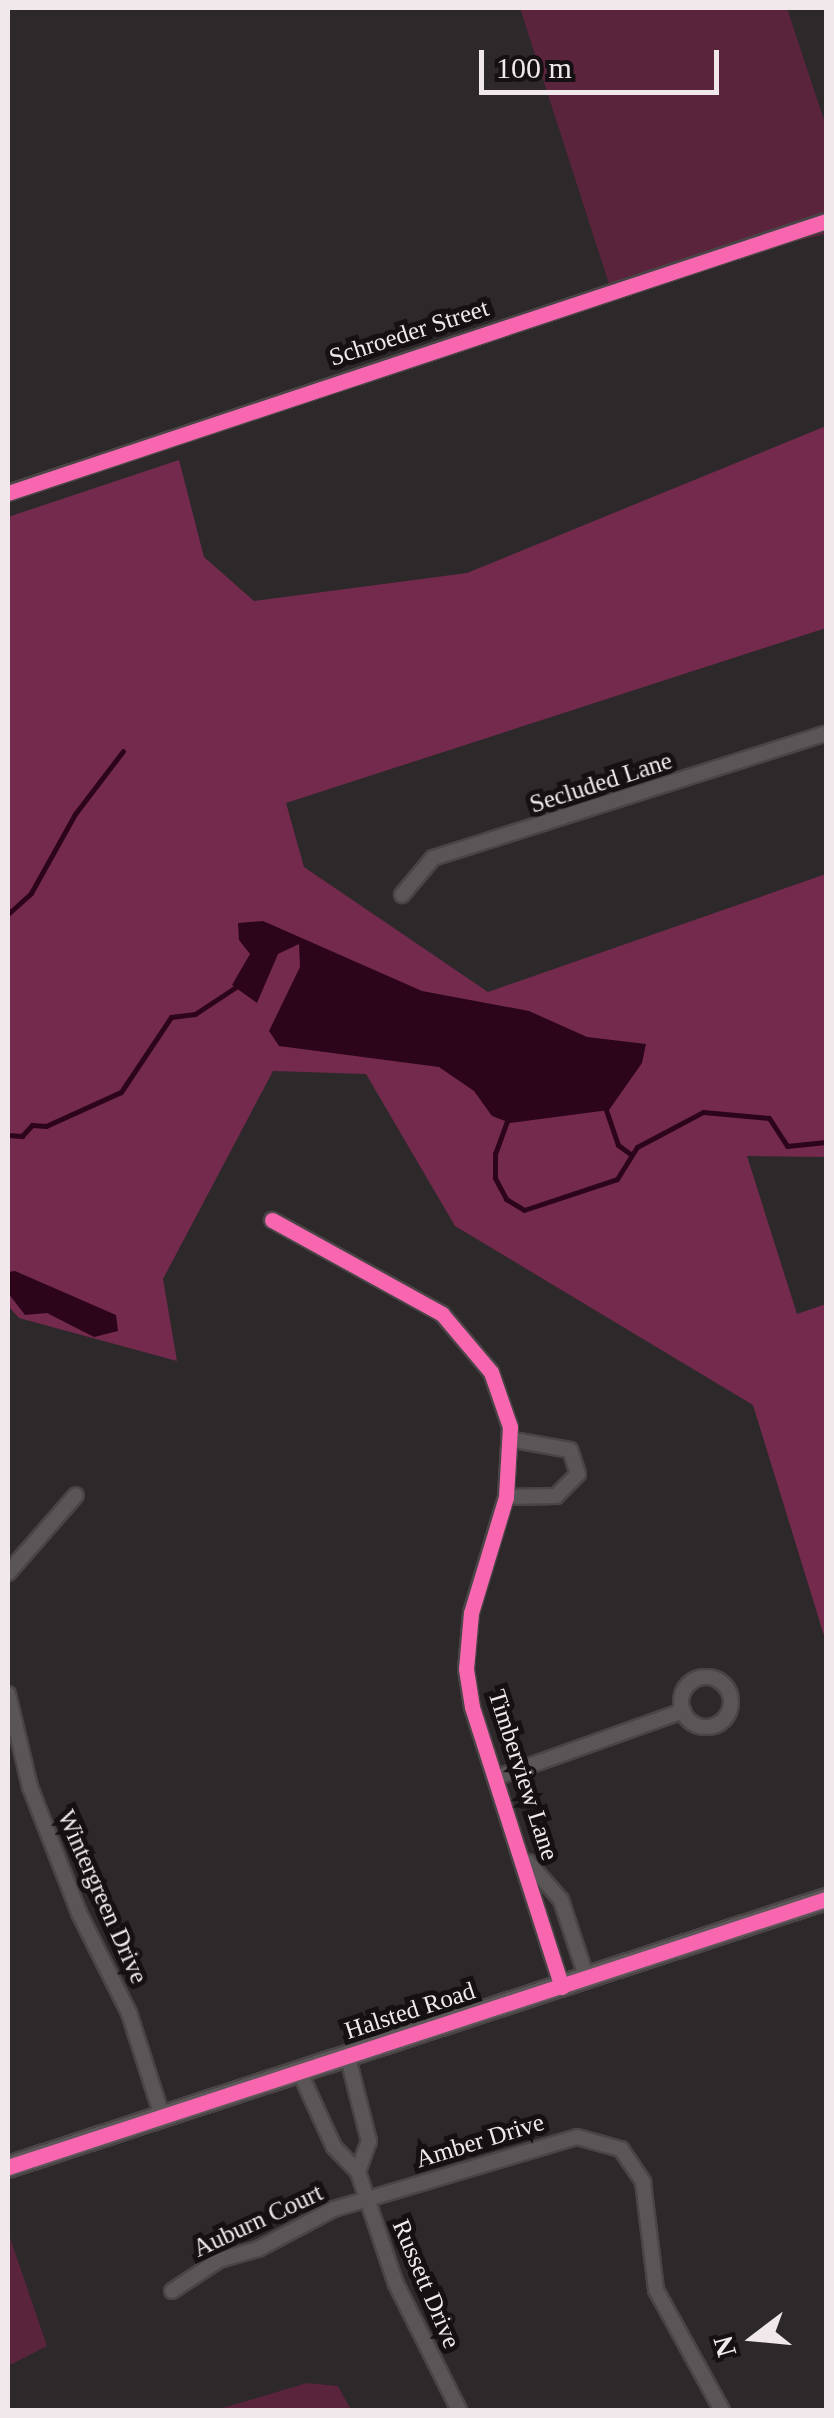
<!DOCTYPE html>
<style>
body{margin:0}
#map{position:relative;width:834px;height:2418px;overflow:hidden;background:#2d282a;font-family:"Times New Roman",serif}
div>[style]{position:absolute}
.green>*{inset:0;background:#5a243d}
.forest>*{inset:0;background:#732a4d}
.water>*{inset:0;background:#2d051a}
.stream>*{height:5px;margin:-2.5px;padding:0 2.5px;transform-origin:2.5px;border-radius:2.5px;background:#2d051a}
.roads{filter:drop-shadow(2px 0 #4a4446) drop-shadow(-2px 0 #4a4446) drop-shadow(0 2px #4a4446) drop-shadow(0 -2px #4a4446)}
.street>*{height:14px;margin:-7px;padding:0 7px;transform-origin:7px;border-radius:7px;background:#5a5658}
.street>.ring{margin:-7px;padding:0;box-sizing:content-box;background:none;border:14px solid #5a5658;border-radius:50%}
.secondary>*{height:20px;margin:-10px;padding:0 10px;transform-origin:10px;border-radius:10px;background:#5e575a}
.cycleway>*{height:15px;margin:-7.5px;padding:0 7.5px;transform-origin:7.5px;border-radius:7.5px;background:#f766af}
span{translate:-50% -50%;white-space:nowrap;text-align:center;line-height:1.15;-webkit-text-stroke:10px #151012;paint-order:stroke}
.street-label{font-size:25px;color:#f0e8eb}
.frame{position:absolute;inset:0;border:10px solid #f0e8eb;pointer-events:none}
.north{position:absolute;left:704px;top:2288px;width:100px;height:100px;-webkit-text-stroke:8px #151012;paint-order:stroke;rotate:254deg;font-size:28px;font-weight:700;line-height:40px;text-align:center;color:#f0e8eb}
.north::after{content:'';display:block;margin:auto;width:35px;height:45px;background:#f0e8eb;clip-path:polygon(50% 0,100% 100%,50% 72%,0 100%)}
.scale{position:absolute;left:479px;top:50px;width:240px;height:45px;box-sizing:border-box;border:5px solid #f0e8eb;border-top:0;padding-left:12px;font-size:30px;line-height:35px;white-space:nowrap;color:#f0e8eb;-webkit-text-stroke:8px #151012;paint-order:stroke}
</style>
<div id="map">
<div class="green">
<i style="clip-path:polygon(520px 8px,787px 8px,826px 126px,826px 234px,609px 284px)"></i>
<i style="clip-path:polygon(8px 2232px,47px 2346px,8px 2366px)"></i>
<i style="clip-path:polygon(307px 2383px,338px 2386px,351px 2410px,216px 2410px)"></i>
</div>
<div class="forest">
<i style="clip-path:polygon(826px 426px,826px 628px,286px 803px,304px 867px,488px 992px,826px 874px,826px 1157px,747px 1156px,797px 1314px,826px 1304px,826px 1642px,753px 1405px,455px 1226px,366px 1074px,273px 1071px,163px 1279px,177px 1361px,19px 1318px,8px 1306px,8px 517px,179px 460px,204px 557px,254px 601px,467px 573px)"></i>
</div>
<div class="water">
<i style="clip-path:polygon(263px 921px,422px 991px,529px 1011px,587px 1037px,646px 1044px,642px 1063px,609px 1110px,510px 1123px,492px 1116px,474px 1091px,439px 1067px,279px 1046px,269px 1031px,300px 967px,299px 944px,278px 954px,257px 1003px,232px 985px,250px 954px,239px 940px,238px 923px)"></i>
<i style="clip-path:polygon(15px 1271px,116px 1315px,118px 1331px,94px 1337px,47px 1313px,25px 1315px,8px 1293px,8px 1272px)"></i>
</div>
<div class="stream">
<i style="left:8px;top:914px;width:31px;rotate:-42deg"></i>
<i style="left:31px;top:893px;width:90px;rotate:-60.9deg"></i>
<i style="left:75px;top:814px;width:79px;rotate:-52.7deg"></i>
<i style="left:606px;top:1110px;width:37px;rotate:71deg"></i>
<i style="left:618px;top:1145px;width:14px;rotate:36deg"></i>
<i style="left:507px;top:1121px;width:35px;rotate:110deg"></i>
<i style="left:495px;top:1154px;width:24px;rotate:90deg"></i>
<i style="left:495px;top:1178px;width:24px;rotate:62deg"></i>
<i style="left:506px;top:1199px;width:21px;rotate:31deg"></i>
<i style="left:524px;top:1210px;width:98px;rotate:-18.4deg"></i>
<i style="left:617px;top:1179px;width:38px;rotate:-58deg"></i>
<i style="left:637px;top:1147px;width:75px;rotate:-27.9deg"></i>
<i style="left:703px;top:1112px;width:66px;rotate:5.2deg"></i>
<i style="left:769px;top:1118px;width:33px;rotate:57deg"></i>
<i style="left:787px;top:1146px;width:39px;rotate:-6deg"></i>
<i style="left:8px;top:1135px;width:14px;rotate:4deg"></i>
<i style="left:22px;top:1136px;width:15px;rotate:-48deg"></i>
<i style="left:32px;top:1125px;width:14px;rotate:4deg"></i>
<i style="left:46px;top:1126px;width:82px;rotate:-24.4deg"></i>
<i style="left:121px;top:1092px;width:90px;rotate:-56.3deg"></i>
<i style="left:171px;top:1017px;width:24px;rotate:-7deg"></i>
<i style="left:195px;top:1014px;width:49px;rotate:-33.4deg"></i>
</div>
<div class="roads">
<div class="street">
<i style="left:8px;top:493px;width:862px;rotate:-18.39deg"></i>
<i style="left:402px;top:895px;width:48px;rotate:-50deg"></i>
<i style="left:433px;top:858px;width:412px;rotate:-17.6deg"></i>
<i style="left:272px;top:1220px;width:194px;rotate:28.9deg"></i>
<i style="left:442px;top:1314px;width:76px;rotate:49.8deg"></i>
<i style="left:491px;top:1372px;width:58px;rotate:70.9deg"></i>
<i style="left:510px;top:1427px;width:70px;rotate:93.3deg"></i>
<i style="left:506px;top:1497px;width:121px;rotate:106.8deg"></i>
<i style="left:471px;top:1613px;width:56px;rotate:95.1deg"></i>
<i style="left:466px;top:1669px;width:38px;rotate:81deg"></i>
<i style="left:472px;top:1707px;width:294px;rotate:72.2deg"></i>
<i style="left:506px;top:1497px;width:50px;rotate:-1.1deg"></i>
<i style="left:556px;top:1496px;width:31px;rotate:-45deg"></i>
<i style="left:578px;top:1474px;width:25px;rotate:-108deg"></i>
<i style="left:570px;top:1450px;width:62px;rotate:-169.8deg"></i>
<i style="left:8px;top:1573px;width:103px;rotate:-48.9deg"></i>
<i class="ring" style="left:681px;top:1677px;width:36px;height:36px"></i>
<i style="left:8px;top:1694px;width:96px;rotate:76.7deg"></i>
<i style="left:30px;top:1787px;width:135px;rotate:68.7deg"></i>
<i style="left:79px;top:1913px;width:112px;rotate:63.4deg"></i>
<i style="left:129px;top:2013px;width:108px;rotate:72.2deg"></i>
<i style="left:495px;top:1778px;width:200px;rotate:-19.6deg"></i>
<i style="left:528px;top:1862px;width:50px;rotate:49deg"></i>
<i style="left:561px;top:1900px;width:83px;rotate:71.8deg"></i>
<i style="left:348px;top:2058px;width:86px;rotate:75.8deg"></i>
<i style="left:369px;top:2141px;width:33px;rotate:110deg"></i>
<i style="left:300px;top:2073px;width:81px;rotate:65.3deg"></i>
<i style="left:334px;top:2147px;width:35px;rotate:46deg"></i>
<i style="left:358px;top:2172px;width:118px;rotate:71.3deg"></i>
<i style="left:396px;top:2284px;width:141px;rotate:63.4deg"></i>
<i style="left:172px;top:2291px;width:56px;rotate:-33.4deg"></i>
<i style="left:219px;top:2260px;width:41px;rotate:-15.8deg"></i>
<i style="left:258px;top:2249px;width:86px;rotate:-27.8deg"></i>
<i style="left:334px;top:2209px;width:253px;rotate:-16.5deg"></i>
<i style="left:577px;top:2137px;width:46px;rotate:15.3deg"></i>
<i style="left:621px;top:2149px;width:40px;rotate:56deg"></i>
<i style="left:643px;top:2182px;width:109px;rotate:83.1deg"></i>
<i style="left:656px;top:2290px;width:137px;rotate:61.2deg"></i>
</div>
<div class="secondary">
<i style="left:8px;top:2167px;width:861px;rotate:-18.14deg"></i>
</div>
</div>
<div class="cycleway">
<i style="left:8px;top:493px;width:862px;rotate:-18.39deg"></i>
<i style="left:272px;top:1220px;width:194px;rotate:28.9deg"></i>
<i style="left:442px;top:1314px;width:76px;rotate:49.8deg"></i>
<i style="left:491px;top:1372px;width:58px;rotate:70.9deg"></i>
<i style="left:510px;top:1427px;width:70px;rotate:93.3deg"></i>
<i style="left:506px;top:1497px;width:121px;rotate:106.8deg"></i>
<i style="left:471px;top:1613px;width:56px;rotate:95.1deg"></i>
<i style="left:466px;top:1669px;width:38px;rotate:81deg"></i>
<i style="left:472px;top:1707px;width:294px;rotate:72.2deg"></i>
<i style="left:8px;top:2167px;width:861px;rotate:-18.14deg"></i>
</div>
<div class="street-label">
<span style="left:409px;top:333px;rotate:-18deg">Schroeder Street</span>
<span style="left:601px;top:783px;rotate:-18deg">Secluded Lane</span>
<span style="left:523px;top:1775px;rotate:72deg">Timberview Lane</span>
<span style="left:102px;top:1897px;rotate:66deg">Wintergreen Drive</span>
<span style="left:410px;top:2011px;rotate:-18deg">Halsted Road</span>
<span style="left:480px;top:2141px;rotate:-17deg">Amber Drive</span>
<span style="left:258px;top:2221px;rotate:-25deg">Auburn Court</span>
<span style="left:426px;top:2284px;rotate:67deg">Russett Drive</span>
</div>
<div class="frame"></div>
<div class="north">N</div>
<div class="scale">100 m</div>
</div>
